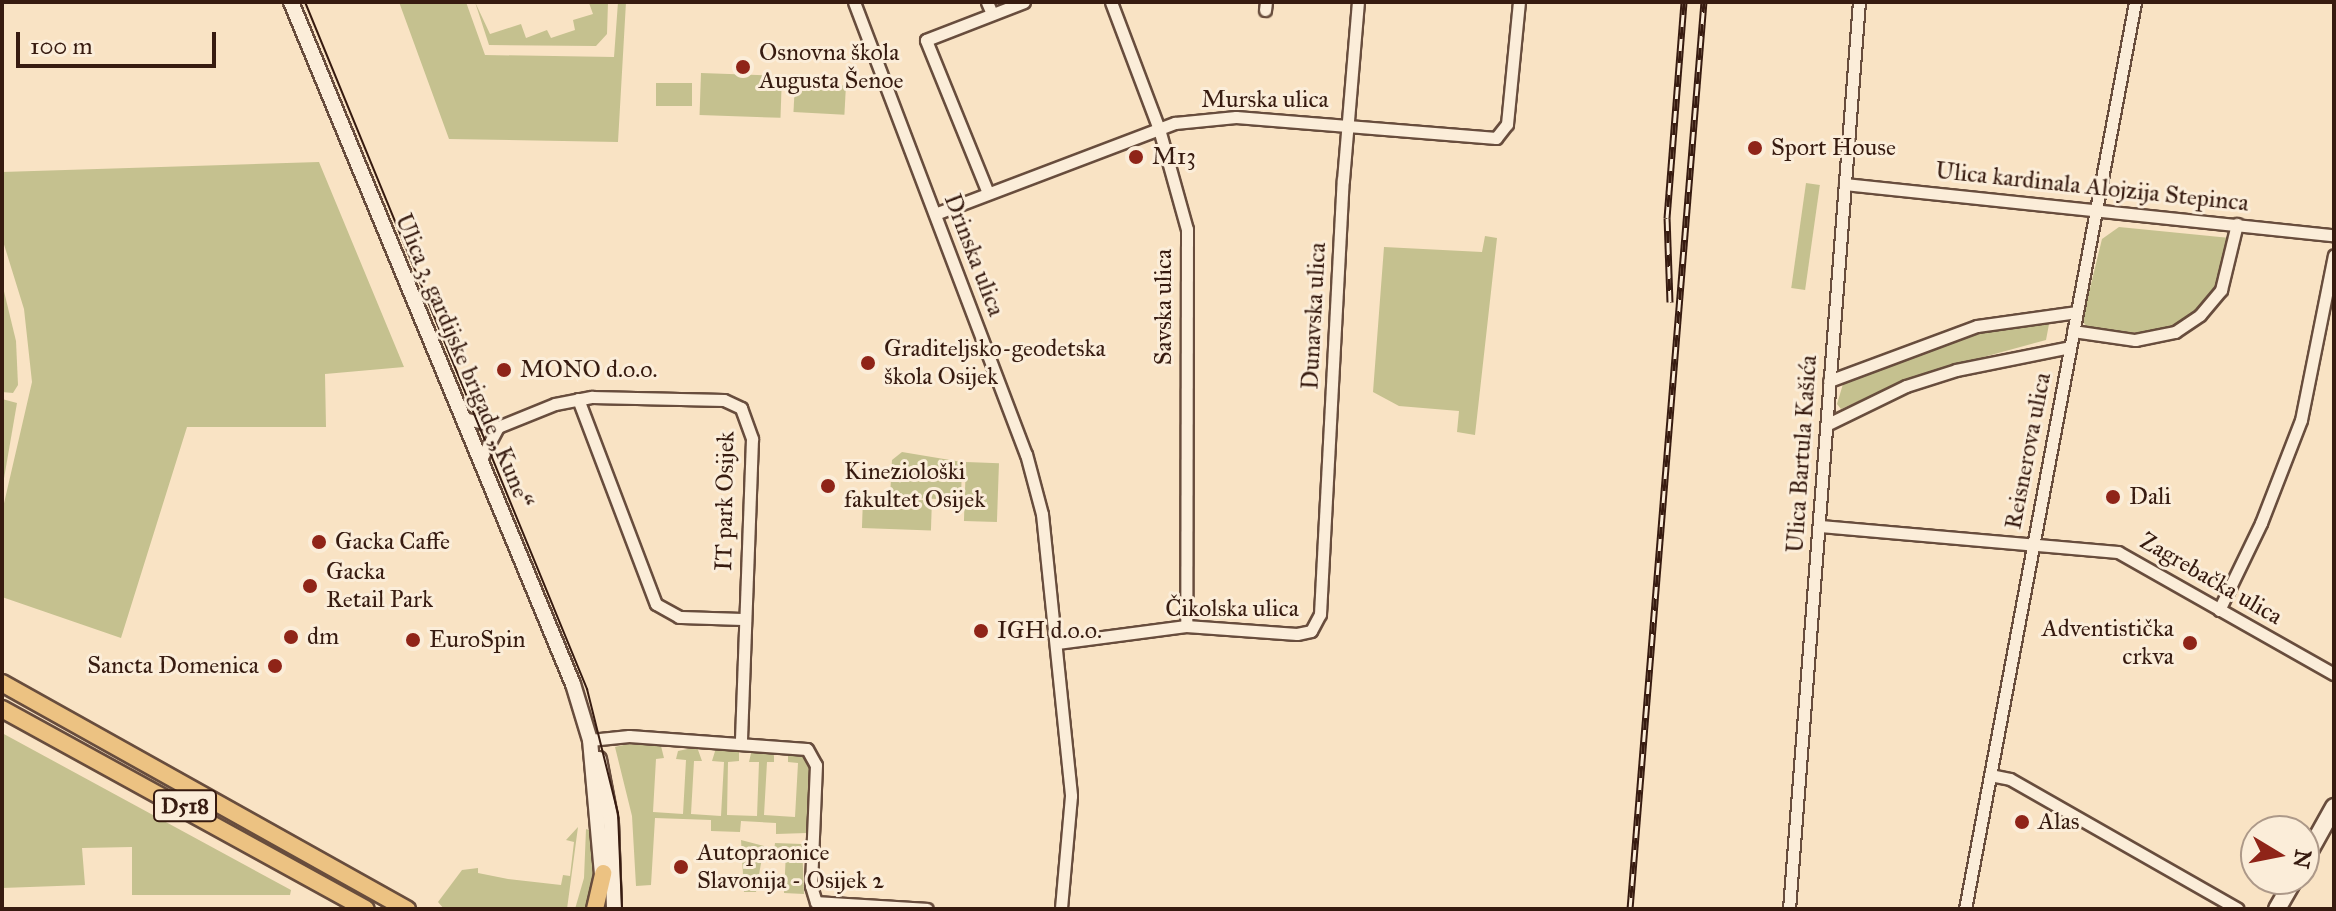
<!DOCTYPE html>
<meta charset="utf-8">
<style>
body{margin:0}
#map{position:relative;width:2336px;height:911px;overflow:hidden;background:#f9e3c4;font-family:"IM FELL Great Primer",serif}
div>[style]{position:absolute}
.green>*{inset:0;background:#c5c18f;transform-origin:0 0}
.roads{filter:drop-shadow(2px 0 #684d3d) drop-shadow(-2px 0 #684d3d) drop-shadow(0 2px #684d3d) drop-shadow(0 -2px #684d3d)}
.minor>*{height:11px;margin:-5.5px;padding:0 5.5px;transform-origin:5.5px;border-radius:5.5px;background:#fbedd9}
.tertiary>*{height:14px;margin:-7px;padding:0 7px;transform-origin:7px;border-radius:7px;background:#fbedd9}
.secondary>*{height:16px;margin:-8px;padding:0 8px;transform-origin:8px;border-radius:8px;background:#fbedd9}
.primary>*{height:16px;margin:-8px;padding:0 8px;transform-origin:8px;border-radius:8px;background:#ecc282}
.tram>*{height:2px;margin:-1px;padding:0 1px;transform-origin:1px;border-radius:1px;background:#371b10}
.rail>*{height:7px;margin-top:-3.5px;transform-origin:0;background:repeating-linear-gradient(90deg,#fbedd9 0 12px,#371b10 0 24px);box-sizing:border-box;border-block:2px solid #371b10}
.dots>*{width:22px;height:22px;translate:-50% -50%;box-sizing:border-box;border:4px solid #fbedd9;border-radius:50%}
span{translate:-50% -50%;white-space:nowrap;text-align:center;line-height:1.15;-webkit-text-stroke:6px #fbedd9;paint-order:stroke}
.shield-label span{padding:2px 6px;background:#fbedd9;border:2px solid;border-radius:6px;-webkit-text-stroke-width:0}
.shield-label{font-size:22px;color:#371b10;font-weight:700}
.poi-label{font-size:24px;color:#371b10}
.left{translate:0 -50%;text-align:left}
.right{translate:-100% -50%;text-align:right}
.street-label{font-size:24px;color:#371b10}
.frame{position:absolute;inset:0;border:4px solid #371b10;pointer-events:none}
.north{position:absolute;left:2240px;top:815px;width:80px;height:80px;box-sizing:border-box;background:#fbedd9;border:2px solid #ad9989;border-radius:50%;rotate:100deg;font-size:22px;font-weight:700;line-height:32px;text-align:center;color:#371b10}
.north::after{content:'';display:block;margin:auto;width:28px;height:36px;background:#8f2418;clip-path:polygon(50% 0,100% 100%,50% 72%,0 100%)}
.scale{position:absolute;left:16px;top:32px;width:200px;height:36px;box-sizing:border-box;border:4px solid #371b10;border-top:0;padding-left:10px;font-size:24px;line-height:28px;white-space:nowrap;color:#371b10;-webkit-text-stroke:6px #fbedd9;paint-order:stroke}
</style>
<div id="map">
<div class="green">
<i style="clip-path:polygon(399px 2px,466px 2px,485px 55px,614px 57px,618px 2px,626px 2px,618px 142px,449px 139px)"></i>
<i style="clip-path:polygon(475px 2px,490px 34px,521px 24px,526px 38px,547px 30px,551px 38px,575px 30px,573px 20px,593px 14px,589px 3px,608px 2px,607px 34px,596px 46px,489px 45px)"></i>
<i style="left:701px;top:73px;width:81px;height:42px;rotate:2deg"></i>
<i style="left:656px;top:83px;width:36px;height:23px"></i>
<i style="left:795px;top:83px;width:51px;height:29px;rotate:3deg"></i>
<i style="clip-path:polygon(319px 162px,404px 367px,325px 374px,326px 427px,187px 427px,121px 638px,2px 597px,2px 512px,32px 382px,24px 309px,2px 238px,2px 172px)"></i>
<i style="left:1806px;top:183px;width:14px;height:106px;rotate:8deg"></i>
<i style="clip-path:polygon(2119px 227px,2230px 238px,2213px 296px,2195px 314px,2161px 333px,2091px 331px,2082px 321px,2102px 239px)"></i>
<i style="clip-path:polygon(1485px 236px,1497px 238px,1475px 435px,1457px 432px,1459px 411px,1399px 406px,1373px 392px,1384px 247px,1482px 252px)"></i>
<i style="clip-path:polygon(2px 283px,16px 341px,18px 385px,13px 393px,2px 392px)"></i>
<i style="clip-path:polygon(2050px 319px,2046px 340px,1914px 376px,1841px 409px,1837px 404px,1843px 384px,1920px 349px,1998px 326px)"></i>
<i style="clip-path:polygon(2px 399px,17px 403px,2px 490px)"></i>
<i style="clip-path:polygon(902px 452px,962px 462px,961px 500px,890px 497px,892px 460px)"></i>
<i style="left:966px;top:462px;width:33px;height:59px;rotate:2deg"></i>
<i style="left:863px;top:498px;width:69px;height:30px;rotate:2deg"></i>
<i style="clip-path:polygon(2px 733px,291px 890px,290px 895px,132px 895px,132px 847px,82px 848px,85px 885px,2px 888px)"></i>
<i style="clip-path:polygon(628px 744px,661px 746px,664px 758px,656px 759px,653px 812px,683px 814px,686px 760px,676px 759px,678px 751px,697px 747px,702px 761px,694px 761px,691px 814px,721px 816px,724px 762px,712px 761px,716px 748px,739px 752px,739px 761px,728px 762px,727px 815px,757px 816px,759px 762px,749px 762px,752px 749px,772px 750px,774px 756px,774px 762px,767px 762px,764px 815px,795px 817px,798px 763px,788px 762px,788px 751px,802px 752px,811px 764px,807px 833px,776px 834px,776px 823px,741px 821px,740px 832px,711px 831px,711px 820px,655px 818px,651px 885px,636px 886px,632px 816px,615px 747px)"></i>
<i style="clip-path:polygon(578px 827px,567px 909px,444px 909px,438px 902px,462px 870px,478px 868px,478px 873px,508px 879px,561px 885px,563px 875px,570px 876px,574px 842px,566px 840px)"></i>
<i style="clip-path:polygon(586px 829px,592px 831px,596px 851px,594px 879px,587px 909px,575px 909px,584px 878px)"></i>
<i style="clip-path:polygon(741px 840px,764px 846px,756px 892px,744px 892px)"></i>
<i style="clip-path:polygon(775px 843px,802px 844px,804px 894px,784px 893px,786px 852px,774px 851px)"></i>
</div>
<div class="roads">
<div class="minor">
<i style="left:854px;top:2px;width:484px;rotate:69.2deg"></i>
<i style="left:1026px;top:454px;width:62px;rotate:75.1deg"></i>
<i style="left:1042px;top:514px;width:283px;rotate:84.1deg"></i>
<i style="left:1071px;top:796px;width:113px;rotate:95.1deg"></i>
<i style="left:987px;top:2px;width:13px;rotate:67deg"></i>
<i style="left:1111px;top:2px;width:136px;rotate:69.3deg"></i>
<i style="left:1159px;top:129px;width:104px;rotate:74.4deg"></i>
<i style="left:1187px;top:229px;width:397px;rotate:90.1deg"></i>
<i style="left:1265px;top:10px;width:8px;rotate:-83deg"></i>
<i style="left:1845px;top:184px;width:492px;rotate:6deg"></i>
<i style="left:988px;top:193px;width:165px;rotate:-112.1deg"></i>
<i style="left:926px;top:40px;width:105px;rotate:-21.2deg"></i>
<i style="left:935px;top:214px;width:257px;rotate:-20.8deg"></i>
<i style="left:1175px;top:123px;width:61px;rotate:-5.6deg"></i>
<i style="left:1236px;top:117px;width:261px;rotate:4.6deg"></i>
<i style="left:1496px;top:138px;width:18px;rotate:-52deg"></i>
<i style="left:1507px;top:124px;width:123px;rotate:-84.4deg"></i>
<i style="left:2073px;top:331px;width:63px;rotate:8.3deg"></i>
<i style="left:2135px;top:340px;width:41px;rotate:-11.3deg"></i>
<i style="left:2175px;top:332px;width:30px;rotate:-34deg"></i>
<i style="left:2200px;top:315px;width:33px;rotate:-50deg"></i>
<i style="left:2221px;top:290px;width:68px;rotate:-76.4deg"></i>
<i style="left:1829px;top:381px;width:158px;rotate:-20.4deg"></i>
<i style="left:1977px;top:326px;width:101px;rotate:-8deg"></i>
<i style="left:578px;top:399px;width:219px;rotate:69.2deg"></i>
<i style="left:656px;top:604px;width:26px;rotate:29deg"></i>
<i style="left:679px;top:617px;width:65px;rotate:1.8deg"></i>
<i style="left:464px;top:418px;width:35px;rotate:15deg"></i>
<i style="left:498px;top:427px;width:61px;rotate:-22deg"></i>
<i style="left:555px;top:404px;width:38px;rotate:-11deg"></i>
<i style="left:592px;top:397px;width:132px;rotate:1.3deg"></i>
<i style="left:724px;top:400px;width:19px;rotate:25deg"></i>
<i style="left:741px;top:408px;width:33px;rotate:70deg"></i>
<i style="left:752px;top:439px;width:302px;rotate:92.1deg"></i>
<i style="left:1826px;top:425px;width:89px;rotate:-26deg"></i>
<i style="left:1906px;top:386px;width:52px;rotate:-17.7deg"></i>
<i style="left:1956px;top:370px;width:116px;rotate:-11.4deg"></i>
<i style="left:481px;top:459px;width:36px;rotate:-62deg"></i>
<i style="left:1820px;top:526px;width:299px;rotate:5deg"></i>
<i style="left:2118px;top:552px;width:248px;rotate:29.5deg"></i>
<i style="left:2219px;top:610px;width:97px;rotate:-64.2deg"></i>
<i style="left:2261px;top:523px;width:110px;rotate:-68.8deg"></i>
<i style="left:2301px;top:420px;width:168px;rotate:-78.7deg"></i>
<i style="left:1057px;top:643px;width:130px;rotate:-7.5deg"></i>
<i style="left:1186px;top:626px;width:111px;rotate:4.1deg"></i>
<i style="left:1297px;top:634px;width:14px;rotate:-12deg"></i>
<i style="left:1311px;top:631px;width:19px;rotate:-62deg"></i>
<i style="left:1320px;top:614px;width:435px;rotate:-87deg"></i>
<i style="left:1343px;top:180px;width:179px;rotate:-85.2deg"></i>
<i style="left:590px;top:740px;width:39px;rotate:-6deg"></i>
<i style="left:629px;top:736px;width:178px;rotate:4.2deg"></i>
<i style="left:807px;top:749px;width:18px;rotate:61deg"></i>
<i style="left:816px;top:765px;width:121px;rotate:92.4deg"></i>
<i style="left:811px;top:886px;width:17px;rotate:73deg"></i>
<i style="left:816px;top:902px;width:111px;rotate:3.6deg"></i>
<i style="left:1990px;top:775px;width:20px;rotate:11deg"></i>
<i style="left:2010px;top:779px;width:262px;rotate:29.7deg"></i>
<i style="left:1789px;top:909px;width:910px;rotate:-85.59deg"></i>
<i style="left:1965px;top:909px;width:923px;rotate:-79.38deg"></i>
</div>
<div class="tertiary">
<i style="left:291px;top:2px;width:738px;rotate:67.54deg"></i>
<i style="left:573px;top:684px;width:59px;rotate:73.1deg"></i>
<i style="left:590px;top:740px;width:146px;rotate:84.9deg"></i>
<i style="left:599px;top:759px;width:64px;rotate:79.2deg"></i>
<i style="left:611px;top:822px;width:87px;rotate:88deg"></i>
</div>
<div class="secondary">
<i style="left:2304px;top:861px;width:62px;rotate:-60.9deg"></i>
<i style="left:2277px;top:909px;width:34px;rotate:-60deg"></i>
</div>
<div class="primary">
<i style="left:2px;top:683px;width:464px;rotate:29.2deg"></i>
<i style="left:2px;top:709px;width:415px;rotate:28.8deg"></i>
<i style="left:595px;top:909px;width:37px;rotate:-77deg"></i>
</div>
</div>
<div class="tram">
<i style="left:305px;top:2px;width:743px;rotate:67.68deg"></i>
<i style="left:587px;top:689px;width:128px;rotate:76deg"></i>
<i style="left:618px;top:813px;width:96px;rotate:87.6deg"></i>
</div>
<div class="rail">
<i style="left:1670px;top:302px;width:84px;rotate:-92deg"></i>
<i style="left:1667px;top:218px;width:217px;rotate:-85.5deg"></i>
<i style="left:1630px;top:909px;width:910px;rotate:-85.34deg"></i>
</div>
<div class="dots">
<i style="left:743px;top:67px;background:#8f2418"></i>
<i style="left:1755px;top:148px;background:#8f2418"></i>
<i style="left:1136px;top:157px;background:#8f2418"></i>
<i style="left:868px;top:363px;background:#8f2418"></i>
<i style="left:504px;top:370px;background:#8f2418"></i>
<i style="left:828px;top:486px;background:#8f2418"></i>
<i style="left:2113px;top:497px;background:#8f2418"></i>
<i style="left:319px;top:542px;background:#8f2418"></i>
<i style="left:310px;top:586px;background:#8f2418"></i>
<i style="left:981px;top:631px;background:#8f2418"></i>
<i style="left:291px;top:637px;background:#8f2418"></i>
<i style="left:413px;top:640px;background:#8f2418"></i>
<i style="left:2190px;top:643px;background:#8f2418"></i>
<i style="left:275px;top:666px;background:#8f2418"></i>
<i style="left:2022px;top:822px;background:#8f2418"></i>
<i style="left:681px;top:867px;background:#8f2418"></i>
</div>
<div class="shield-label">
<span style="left:185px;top:806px">D518</span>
</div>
<div class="poi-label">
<span class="left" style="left:759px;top:67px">Osnovna škola<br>Augusta Šenoe</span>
<span class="left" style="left:1771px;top:148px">Sport House</span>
<span class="left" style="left:1152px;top:157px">M13</span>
<span class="left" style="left:884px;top:363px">Graditeljsko-geodetska<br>škola Osijek</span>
<span class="left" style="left:520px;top:370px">MONO d.o.o.</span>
<span class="left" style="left:844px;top:486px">Kineziološki<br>fakultet Osijek</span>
<span class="left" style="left:2129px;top:497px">Dali</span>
<span class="left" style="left:335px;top:542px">Gacka Caffe</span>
<span class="left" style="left:326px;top:586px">Gacka<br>Retail Park</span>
<span class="right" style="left:2174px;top:643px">Adventistička<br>crkva</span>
<span class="left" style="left:997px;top:631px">IGH d.o.o.</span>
<span class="left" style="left:307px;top:637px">dm</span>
<span class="left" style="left:429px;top:640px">EuroSpin</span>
<span class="right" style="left:259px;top:666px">Sancta Domenica</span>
<span class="left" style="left:2038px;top:822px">Alas</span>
<span class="left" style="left:697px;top:867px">Autopraonice<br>Slavonija - Osijek 2</span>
</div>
<div class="street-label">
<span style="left:1265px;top:100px">Murska ulica</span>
<span style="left:2092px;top:187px;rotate:6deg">Ulica kardinala Alojzija Stepinca</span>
<span style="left:974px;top:255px;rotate:69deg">Drinska ulica</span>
<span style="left:1164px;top:307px;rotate:-90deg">Savska ulica</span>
<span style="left:1314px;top:316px;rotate:-87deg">Dunavska ulica</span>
<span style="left:464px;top:361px;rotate:67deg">Ulica 3. gardijske brigade „Kune“</span>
<span style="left:2028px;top:451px;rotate:-79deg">Reisnerova ulica</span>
<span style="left:1802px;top:454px;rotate:-86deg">Ulica Bartula Kašića</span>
<span style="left:725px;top:501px;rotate:-89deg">IT park Osijek</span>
<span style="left:2211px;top:579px;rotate:30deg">Zagrebačka ulica</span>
<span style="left:1232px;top:609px">Čikolska ulica</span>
</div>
<div class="frame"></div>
<div class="north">N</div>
<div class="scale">100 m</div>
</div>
